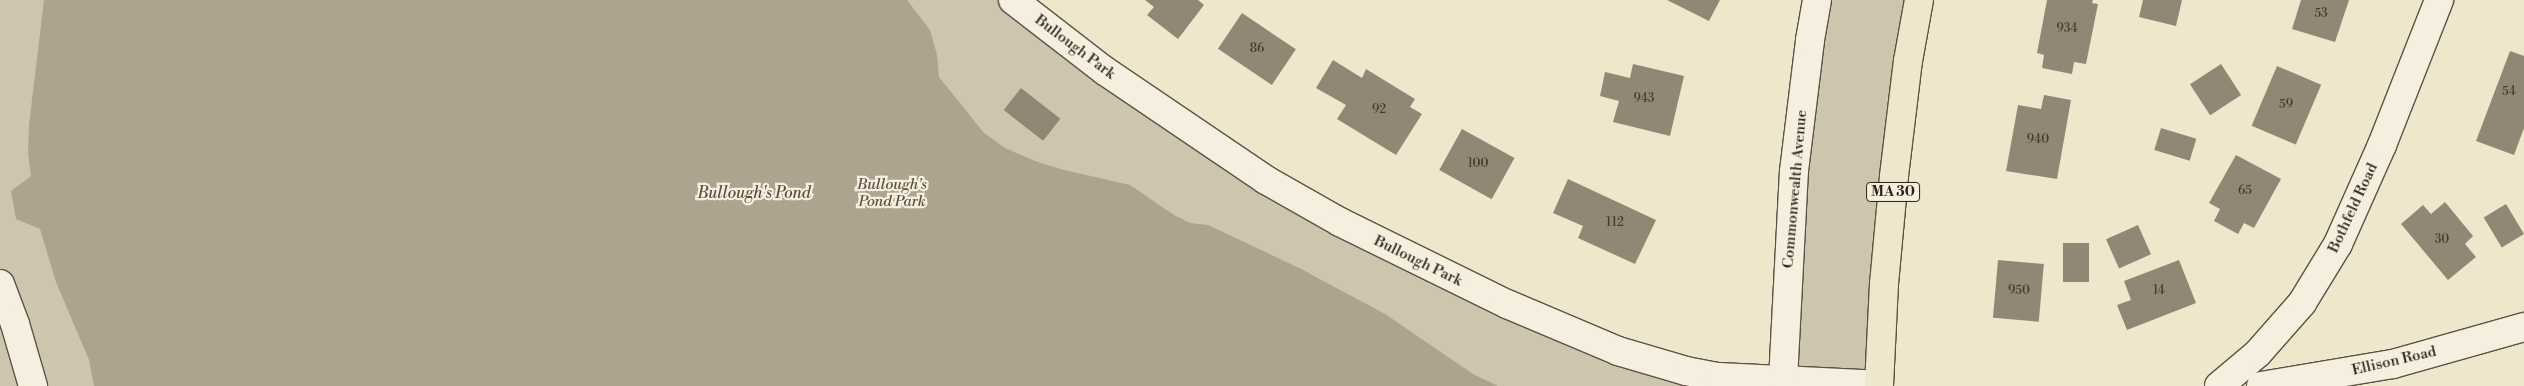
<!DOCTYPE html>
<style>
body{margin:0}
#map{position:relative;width:2524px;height:386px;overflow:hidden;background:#eee7cc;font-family:"Libre Bodoni",serif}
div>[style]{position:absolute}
.green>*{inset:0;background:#cdc5ad}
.water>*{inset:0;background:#ada38e}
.building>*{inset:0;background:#928775;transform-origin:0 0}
.roads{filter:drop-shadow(1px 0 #5e5044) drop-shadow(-1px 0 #5e5044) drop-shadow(0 1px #5e5044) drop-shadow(0 -1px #5e5044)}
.minor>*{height:28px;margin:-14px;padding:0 14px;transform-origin:14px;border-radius:14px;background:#f4efde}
.major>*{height:28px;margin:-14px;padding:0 14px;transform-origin:14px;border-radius:14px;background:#eee7cc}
span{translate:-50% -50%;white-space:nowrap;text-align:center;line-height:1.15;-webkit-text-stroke:4.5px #f4efde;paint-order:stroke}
.number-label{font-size:12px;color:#47382e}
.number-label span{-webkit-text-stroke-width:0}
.shield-label span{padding:1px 4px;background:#f4efde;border:1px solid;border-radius:4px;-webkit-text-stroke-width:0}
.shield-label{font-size:14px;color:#2e1e16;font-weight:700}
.street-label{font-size:15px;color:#2e1e16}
.park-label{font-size:15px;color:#5e5043;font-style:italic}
.water-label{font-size:16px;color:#5a4d40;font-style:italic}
</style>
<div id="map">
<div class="green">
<i style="clip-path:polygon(0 0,1013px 0,1266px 180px,1566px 329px,1783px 380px,1817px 0,1919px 0,1879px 386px,0 386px)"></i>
</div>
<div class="water">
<i style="clip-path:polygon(44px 0,907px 0,930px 30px,937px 55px,939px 77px,984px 133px,1005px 148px,1035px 161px,1060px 169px,1130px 185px,1174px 215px,1190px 223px,1208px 225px,1301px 269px,1385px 314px,1473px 374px,1498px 386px,94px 386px,89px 360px,56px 282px,40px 229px,16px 219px,11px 191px,31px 176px,28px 152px,29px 125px)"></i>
</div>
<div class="building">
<i style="clip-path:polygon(1145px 0,1198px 0,1204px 5px,1178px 39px,1147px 15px,1154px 7px)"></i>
<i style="clip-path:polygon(1667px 0,1720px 0,1709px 21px)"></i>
<i style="clip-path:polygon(2047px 0,2093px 0,2092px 3px,2098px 4px,2086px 64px,2074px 62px,2072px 74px,2042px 68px,2044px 55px,2037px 53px)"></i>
<i style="clip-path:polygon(2143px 0,2182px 0,2176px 26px,2139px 17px)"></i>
<i style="clip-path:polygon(2301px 0,2349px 0,2335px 42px,2292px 29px)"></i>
<i style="left:1242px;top:13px;width:65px;height:43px;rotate:34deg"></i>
<i style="clip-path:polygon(2510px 51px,2524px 56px,2524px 128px,2514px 155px,2476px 141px)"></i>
<i style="clip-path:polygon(1333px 60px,1362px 78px,1366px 69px,1415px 99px,1410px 107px,1422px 114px,1396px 155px,1337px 119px,1346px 105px,1316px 88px)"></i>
<i style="clip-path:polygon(1633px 64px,1684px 76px,1670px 136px,1613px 122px,1619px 101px,1600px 96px,1605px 72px,1630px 78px)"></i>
<i style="left:2221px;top:64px;width:37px;height:37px;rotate:57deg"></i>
<i style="left:2277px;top:66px;width:48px;height:65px;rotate:23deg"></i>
<i style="left:1021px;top:88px;width:50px;height:28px;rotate:38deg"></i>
<i style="clip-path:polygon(2044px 95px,2071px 100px,2057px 179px,2006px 171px,2018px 105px,2041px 109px)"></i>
<i style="left:2161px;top:128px;width:37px;height:23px;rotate:17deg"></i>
<i style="left:1462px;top:129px;width:60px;height:47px;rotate:29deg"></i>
<i style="clip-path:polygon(2236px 155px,2281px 179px,2254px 228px,2244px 223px,2238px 234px,2214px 221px,2220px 209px,2209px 203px)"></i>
<i style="clip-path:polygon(1568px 179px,1656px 220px,1635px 264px,1578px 238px,1583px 226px,1553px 213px)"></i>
<i style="clip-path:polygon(2445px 202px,2473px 236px,2465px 244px,2476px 257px,2448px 280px,2401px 224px,2423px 205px,2431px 214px)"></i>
<i style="left:2506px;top:204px;width:35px;height:26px;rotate:59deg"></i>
<i style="left:2138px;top:225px;width:32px;height:35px;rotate:66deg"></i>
<i style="left:2063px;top:243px;width:26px;height:39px"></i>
<i style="left:1998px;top:260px;width:46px;height:58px;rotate:5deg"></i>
<i style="clip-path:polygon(2179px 260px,2196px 303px,2127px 330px,2117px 305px,2131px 300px,2124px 281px)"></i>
</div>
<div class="roads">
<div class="minor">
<i style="left:1013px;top:0;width:116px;rotate:37.7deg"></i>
<i style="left:1105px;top:71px;width:194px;rotate:34.1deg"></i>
<i style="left:1266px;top:180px;width:85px;rotate:29.6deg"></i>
<i style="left:1340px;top:222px;width:186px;rotate:26.2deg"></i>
<i style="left:1507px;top:304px;width:121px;rotate:22.9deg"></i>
<i style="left:1618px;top:351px;width:71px;rotate:16.4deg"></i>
<i style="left:1686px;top:371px;width:33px;rotate:11deg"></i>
<i style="left:1718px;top:377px;width:161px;rotate:2.8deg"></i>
<i style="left:0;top:284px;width:43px;rotate:69.4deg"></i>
<i style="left:15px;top:324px;width:65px;rotate:73.8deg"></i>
<i style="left:1783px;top:380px;width:209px;rotate:-87deg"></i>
<i style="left:1794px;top:171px;width:132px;rotate:-83deg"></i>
<i style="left:1810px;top:40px;width:41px;rotate:-80.1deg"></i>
<i style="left:2219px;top:386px;width:51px;rotate:-40.2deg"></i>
<i style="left:2258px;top:353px;width:67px;rotate:-48.7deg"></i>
<i style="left:2302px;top:303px;width:69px;rotate:-58.6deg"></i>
<i style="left:2338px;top:244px;width:108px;rotate:-66deg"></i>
<i style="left:2382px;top:145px;width:156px;rotate:-68.5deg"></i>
<i style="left:2261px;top:386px;width:134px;rotate:-9.5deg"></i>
<i style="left:2393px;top:364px;width:136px;rotate:-15.8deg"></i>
</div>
<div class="major">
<i style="left:1879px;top:386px;width:102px;rotate:-87.2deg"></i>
<i style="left:1884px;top:284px;width:108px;rotate:-84.7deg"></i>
<i style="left:1894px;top:176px;width:116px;rotate:-83.1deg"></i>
<i style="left:1908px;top:61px;width:62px;rotate:-79.8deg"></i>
</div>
</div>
<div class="number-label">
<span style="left:2321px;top:14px">53</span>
<span style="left:2067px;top:29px">934</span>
<span style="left:1257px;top:49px">86</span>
<span style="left:2509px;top:92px">54</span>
<span style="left:1644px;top:99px">943</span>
<span style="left:2286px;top:105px">59</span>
<span style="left:1379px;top:110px">92</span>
<span style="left:2038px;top:140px">940</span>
<span style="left:1478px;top:164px">100</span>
<span style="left:2245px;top:191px">65</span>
<span style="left:1615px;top:223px">112</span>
<span style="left:2442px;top:240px">30</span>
<span style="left:2019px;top:291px">950</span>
<span style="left:2159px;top:291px">14</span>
</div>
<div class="shield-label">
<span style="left:1893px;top:192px">MA 30</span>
</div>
<div class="street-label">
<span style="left:1075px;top:47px;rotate:37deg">Bullough Park</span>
<span style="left:1795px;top:189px;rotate:-85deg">Commonwealth Avenue</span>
<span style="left:2353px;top:208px;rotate:-65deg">Bothfeld Road</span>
<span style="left:1418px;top:261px;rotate:26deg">Bullough Park</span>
<span style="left:2394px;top:361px;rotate:-13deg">Ellison Road</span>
</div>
<div class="park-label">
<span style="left:892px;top:193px">Bullough's<br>Pond Park</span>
</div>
<div class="water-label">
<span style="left:754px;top:193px">Bullough's Pond</span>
</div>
</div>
